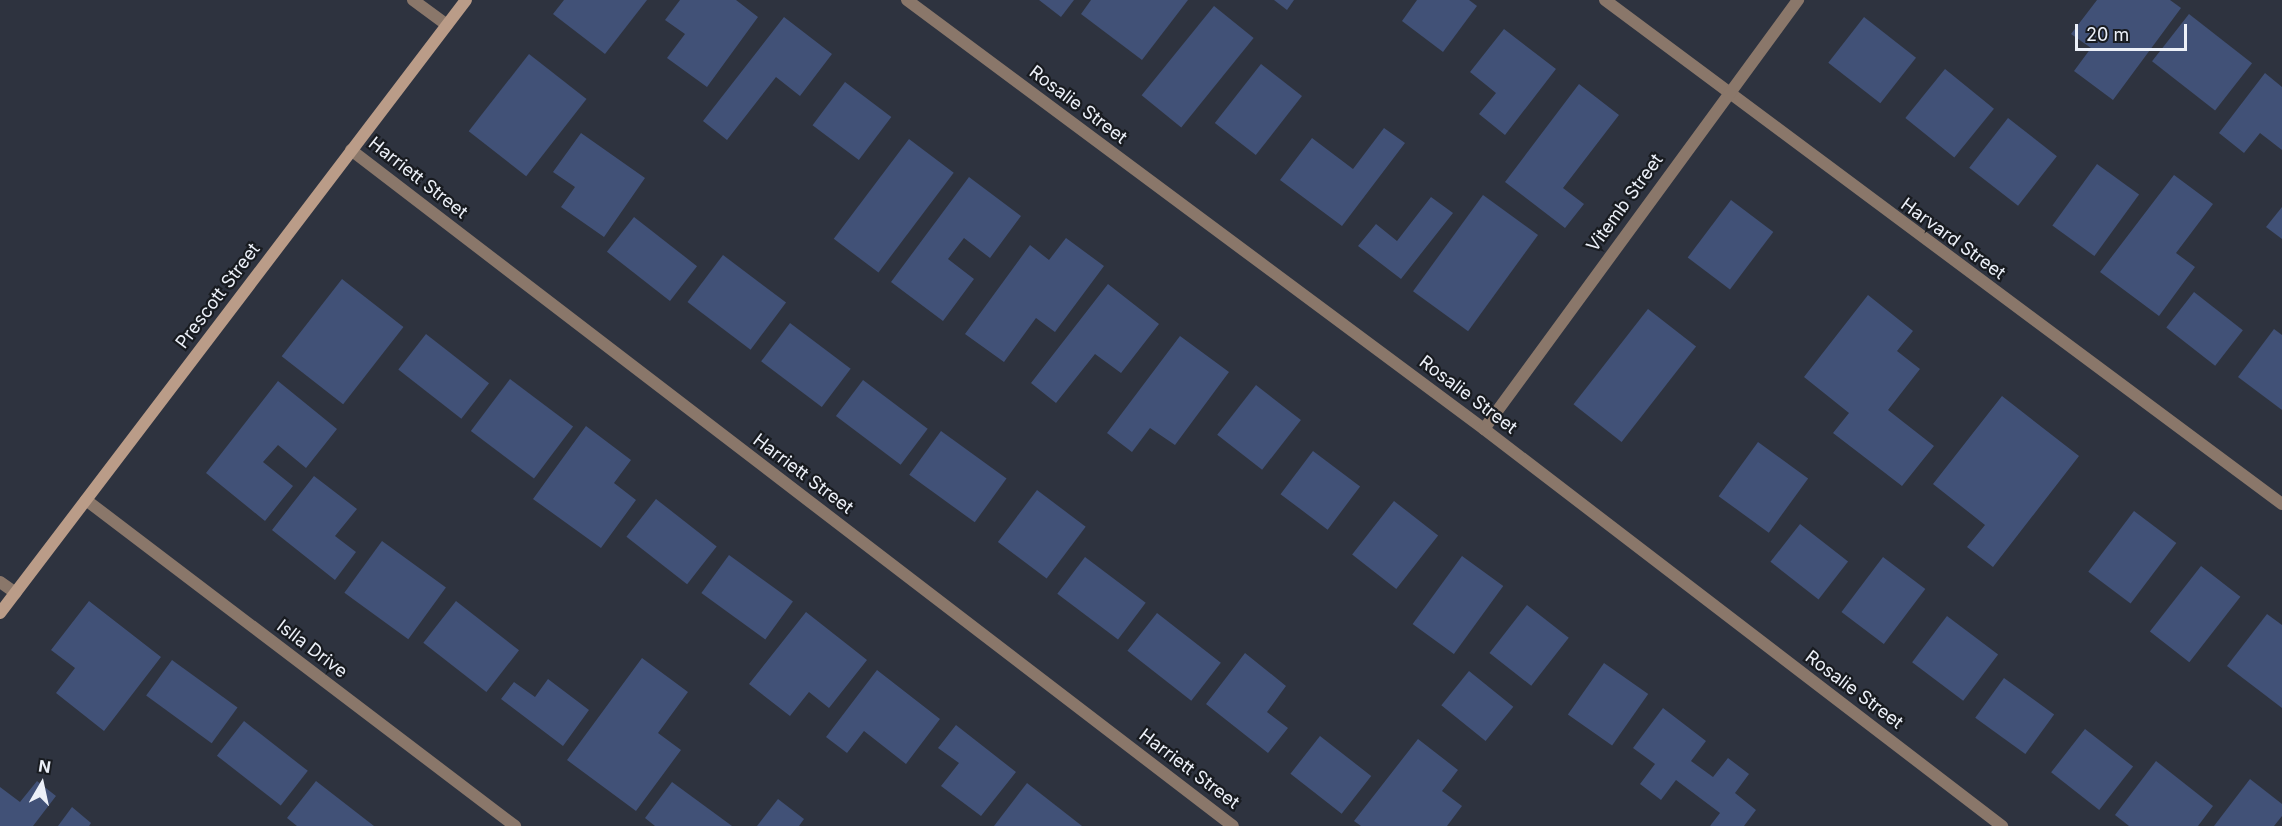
<!DOCTYPE html>
<style>
body{margin:0}
#map{position:relative;width:2282px;height:826px;overflow:hidden;background:#2e333f;font-family:Inter,sans-serif}
div>[style]{position:absolute}
.building>*{inset:0;background:#415177;transform-origin:0 0}
.lane>*{height:12px;margin:-6px;padding:0 6px;transform-origin:6px;border-radius:6px;background:#8a776a}
.street>*{height:12px;margin:-6px;padding:0 6px;transform-origin:6px;border-radius:6px;background:#8a776a}
.secondary>*{height:12px;margin:-6px;padding:0 6px;transform-origin:6px;border-radius:6px;background:#ba9c88}
span{translate:-50% -50%;white-space:nowrap;text-align:center;line-height:1.15;-webkit-text-stroke:4.5px #181b20;paint-order:stroke}
.street-label{font-size:18px;color:#ecf0f8}
.north{position:absolute;left:12px;top:754px;width:60px;height:60px;-webkit-text-stroke:4px #181b20;paint-order:stroke;rotate:9deg;font-size:16px;font-weight:700;line-height:24px;text-align:center;color:#ecf0f8}
.north::after{content:'';display:block;margin:auto;width:21px;height:27px;background:#ecf0f8;clip-path:polygon(50% 0,100% 100%,50% 72%,0 100%)}
.scale{position:absolute;left:2075px;top:24px;width:112px;height:27px;box-sizing:border-box;border:3px solid #ecf0f8;border-top:0;padding-left:8px;font-size:18px;line-height:21px;white-space:nowrap;color:#ecf0f8;-webkit-text-stroke:4px #181b20;paint-order:stroke}
</style>
<div id="map">
<div class="building">
<i style="clip-path:polygon(564px 0,647px 0,605px 54px,553px 14px)"></i>
<i style="clip-path:polygon(680px 0,736px 0,758px 17px,707px 87px,667px 58px,685px 34px,665px 20px)"></i>
<i style="clip-path:polygon(1039px 0,1074px 0,1061px 17px)"></i>
<i style="clip-path:polygon(1091px 0,1188px 0,1142px 60px,1081px 14px)"></i>
<i style="clip-path:polygon(1274px 0,1294px 0,1287px 10px)"></i>
<i style="clip-path:polygon(1417px 0,1469px 0,1477px 6px,1443px 52px,1402px 21px)"></i>
<i style="clip-path:polygon(2097px 0,2170px 0,2181px 8px,2113px 100px,2074px 71px,2091px 48px,2071px 34px)"></i>
<i style="left:1214px;top:6px;width:51px;height:115px;rotate:39deg"></i>
<i style="left:2189px;top:14px;width:80px;height:60px;rotate:38deg"></i>
<i style="clip-path:polygon(784px 17px,832px 54px,800px 96px,776px 77px,727px 140px,703px 121px)"></i>
<i style="left:1864px;top:17px;width:66px;height:58px;rotate:38deg"></i>
<i style="clip-path:polygon(1504px 29px,1556px 69px,1505px 135px,1479px 114px,1496px 93px,1470px 72px)"></i>
<i style="left:529px;top:54px;width:73px;height:98px;rotate:38deg"></i>
<i style="left:1261px;top:64px;width:52px;height:75px;rotate:38deg"></i>
<i style="left:1945px;top:69px;width:63px;height:63px;rotate:39deg"></i>
<i style="clip-path:polygon(2265px 73px,2282px 87px,2282px 150px,2260px 133px,2244px 153px,2219px 133px)"></i>
<i style="left:845px;top:82px;width:58px;height:54px;rotate:37deg"></i>
<i style="clip-path:polygon(1579px 84px,1619px 115px,1563px 188px,1584px 204px,1565px 228px,1505px 182px)"></i>
<i style="left:2008px;top:118px;width:62px;height:63px;rotate:38deg"></i>
<i style="clip-path:polygon(1384px 128px,1405px 143px,1342px 226px,1280px 180px,1312px 138px,1353px 169px)"></i>
<i style="clip-path:polygon(581px 133px,645px 178px,604px 237px,561px 207px,575px 187px,553px 172px)"></i>
<i style="left:909px;top:139px;width:56px;height:125px;rotate:37deg"></i>
<i style="left:2097px;top:164px;width:52px;height:76px;rotate:36deg"></i>
<i style="clip-path:polygon(2174px 175px,2213px 204px,2176px 253px,2195px 267px,2159px 316px,2100px 272px)"></i>
<i style="clip-path:polygon(969px 177px,1021px 216px,990px 258px,964px 238px,948px 259px,974px 279px,943px 321px,891px 282px)"></i>
<i style="left:1483px;top:195px;width:68px;height:119px;rotate:36deg"></i>
<i style="clip-path:polygon(1431px 197px,1453px 213px,1401px 279px,1358px 246px,1376px 224px,1397px 241px)"></i>
<i style="left:1731px;top:200px;width:53px;height:72px;rotate:37deg"></i>
<i style="clip-path:polygon(2282px 207px,2282px 239px,2266px 227px)"></i>
<i style="left:634px;top:217px;width:80px;height:44px;rotate:38deg"></i>
<i style="clip-path:polygon(1066px 238px,1104px 266px,1055px 332px,1036px 318px,1004px 362px,965px 334px,1030px 245px,1049px 260px)"></i>
<i style="left:723px;top:255px;width:79px;height:59px;rotate:37deg"></i>
<i style="left:342px;top:279px;width:78px;height:98px;rotate:38deg"></i>
<i style="clip-path:polygon(1108px 284px,1159px 324px,1121px 373px,1095px 354px,1056px 403px,1031px 383px)"></i>
<i style="left:2194px;top:292px;width:62px;height:45px;rotate:38deg"></i>
<i style="clip-path:polygon(1868px 295px,1913px 331px,1897px 351px,1920px 369px,1888px 410px,1934px 446px,1902px 486px,1833px 433px,1849px 413px,1804px 377px)"></i>
<i style="left:1648px;top:309px;width:61px;height:121px;rotate:38deg"></i>
<i style="left:790px;top:323px;width:76px;height:48px;rotate:37deg"></i>
<i style="clip-path:polygon(2274px 329px,2282px 335px,2282px 410px,2238px 377px)"></i>
<i style="left:426px;top:334px;width:80px;height:45px;rotate:38deg"></i>
<i style="clip-path:polygon(1180px 336px,1229px 372px,1175px 445px,1150px 428px,1132px 452px,1107px 433px)"></i>
<i style="left:510px;top:379px;width:79px;height:65px;rotate:37deg"></i>
<i style="left:863px;top:380px;width:81px;height:45px;rotate:37deg"></i>
<i style="clip-path:polygon(278px 381px,337px 429px,306px 468px,278px 445px,263px 462px,293px 486px,265px 521px,206px 473px)"></i>
<i style="left:1256px;top:385px;width:57px;height:63px;rotate:38deg"></i>
<i style="clip-path:polygon(2002px 396px,2079px 456px,1993px 567px,1967px 547px,1985px 525px,1933px 484px)"></i>
<i style="clip-path:polygon(586px 426px,631px 460px,614px 483px,636px 500px,601px 548px,533px 499px)"></i>
<i style="left:941px;top:431px;width:81px;height:54px;rotate:36deg"></i>
<i style="left:1758px;top:442px;width:62px;height:67px;rotate:36deg"></i>
<i style="left:1313px;top:451px;width:59px;height:54px;rotate:37deg"></i>
<i style="clip-path:polygon(314px 476px,357px 509px,335px 536px,356px 552px,335px 580px,272px 530px)"></i>
<i style="left:1037px;top:490px;width:61px;height:65px;rotate:37deg"></i>
<i style="left:656px;top:499px;width:77px;height:48px;rotate:38deg"></i>
<i style="left:1394px;top:501px;width:56px;height:68px;rotate:38deg"></i>
<i style="left:2134px;top:511px;width:53px;height:76px;rotate:37deg"></i>
<i style="left:1800px;top:524px;width:61px;height:48px;rotate:38deg"></i>
<i style="left:382px;top:541px;width:79px;height:64px;rotate:36deg"></i>
<i style="left:729px;top:555px;width:79px;height:47px;rotate:36deg"></i>
<i style="left:1462px;top:556px;width:51px;height:84px;rotate:36deg"></i>
<i style="left:1085px;top:557px;width:76px;height:46px;rotate:37deg"></i>
<i style="left:1883px;top:557px;width:53px;height:69px;rotate:37deg"></i>
<i style="left:2201px;top:566px;width:50px;height:83px;rotate:38deg"></i>
<i style="clip-path:polygon(89px 601px,161px 657px,104px 731px,56px 693px,75px 668px,51px 650px)"></i>
<i style="left:456px;top:601px;width:80px;height:53px;rotate:38deg"></i>
<i style="left:1527px;top:605px;width:53px;height:61px;rotate:38deg"></i>
<i style="clip-path:polygon(806px 612px,867px 660px,829px 708px,809px 692px,790px 716px,749px 684px)"></i>
<i style="left:1157px;top:613px;width:81px;height:48px;rotate:38deg"></i>
<i style="clip-path:polygon(2267px 614px,2282px 625px,2282px 708px,2227px 666px)"></i>
<i style="left:1947px;top:616px;width:64px;height:58px;rotate:37deg"></i>
<i style="clip-path:polygon(1245px 653px,1286px 686px,1267px 712px,1288px 728px,1268px 753px,1206px 704px)"></i>
<i style="clip-path:polygon(642px 658px,688px 692px,658px 733px,681px 750px,636px 811px,567px 760px)"></i>
<i style="left:172px;top:660px;width:81px;height:44px;rotate:36deg"></i>
<i style="left:1604px;top:663px;width:54px;height:63px;rotate:35deg"></i>
<i style="clip-path:polygon(877px 670px,940px 719px,906px 764px,864px 731px,847px 753px,826px 737px)"></i>
<i style="left:1469px;top:671px;width:57px;height:44px;rotate:39deg"></i>
<i style="left:2004px;top:678px;width:62px;height:49px;rotate:36deg"></i>
<i style="clip-path:polygon(548px 679px,589px 710px,563px 746px,501px 699px,514px 682px,535px 697px)"></i>
<i style="clip-path:polygon(1663px 708px,1706px 741px,1691px 761px,1713px 777px,1728px 758px,1749px 774px,1735px 793px,1756px 810px,1744px 826px,1710px 826px,1720px 813px,1676px 780px,1661px 800px,1640px 784px,1655px 764px,1633px 748px)"></i>
<i style="left:244px;top:721px;width:81px;height:44px;rotate:38deg"></i>
<i style="clip-path:polygon(956px 725px,1016px 772px,981px 816px,941px 786px,959px 763px,938px 748px)"></i>
<i style="left:2085px;top:729px;width:61px;height:55px;rotate:38deg"></i>
<i style="left:1320px;top:736px;width:65px;height:48px;rotate:38deg"></i>
<i style="clip-path:polygon(1418px 739px,1458px 770px,1442px 791px,1462px 806px,1447px 826px,1361px 826px,1354px 821px)"></i>
<i style="clip-path:polygon(2156px 761px,2213px 806px,2198px 826px,2129px 826px,2115px 815px)"></i>
<i style="clip-path:polygon(2250px 779px,2282px 804px,2282px 816px,2274px 826px,2214px 826px)"></i>
<i style="clip-path:polygon(37px 781px,56px 796px,33px 826px,0 826px,0 787px,20px 802px)"></i>
<i style="clip-path:polygon(316px 781px,374px 826px,297px 826px,287px 818px)"></i>
<i style="clip-path:polygon(672px 782px,732px 826px,655px 826px,645px 818px)"></i>
<i style="clip-path:polygon(1027px 783px,1082px 826px,994px 826px)"></i>
<i style="clip-path:polygon(778px 799px,804px 819px,799px 826px,757px 826px)"></i>
<i style="clip-path:polygon(72px 807px,91px 823px,89px 826px,58px 826px)"></i>
</div>
<div class="lane">
<i style="left:413px;top:0;width:42px;rotate:36.3deg"></i>
<i style="left:0;top:582px;width:19px;rotate:35deg"></i>
</div>
<div class="street">
<i style="left:907px;top:0;width:719px;rotate:36.63deg"></i>
<i style="left:1484px;top:429px;width:653px;rotate:37.47deg"></i>
<i style="left:1605px;top:0;width:844px;rotate:36.67deg"></i>
<i style="left:351px;top:150px;width:1111px;rotate:37.47deg"></i>
<i style="left:1484px;top:429px;width:532px;rotate:-53.8deg"></i>
<i style="left:86px;top:500px;width:539px;rotate:37.23deg"></i>
</div>
<div class="secondary">
<i style="left:0;top:613px;width:770px;rotate:-52.76deg"></i>
</div>
<div class="street-label">
<span style="left:1078px;top:105px;rotate:37deg">Rosalie Street</span>
<span style="left:418px;top:178px;rotate:38deg">Harriett Street</span>
<span style="left:1625px;top:203px;rotate:-54deg">Vitemb Street</span>
<span style="left:1953px;top:239px;rotate:36deg">Harvard Street</span>
<span style="left:218px;top:296px;rotate:-53deg">Prescott Street</span>
<span style="left:1468px;top:395px;rotate:37deg">Rosalie Street</span>
<span style="left:803px;top:474px;rotate:37deg">Harriett Street</span>
<span style="left:312px;top:649px;rotate:37deg">Islla Drive</span>
<span style="left:1854px;top:690px;rotate:37deg">Rosalie Street</span>
<span style="left:1189px;top:769px;rotate:37deg">Harriett Street</span>
</div>
<div class="north">N</div>
<div class="scale">20 m</div>
</div>
